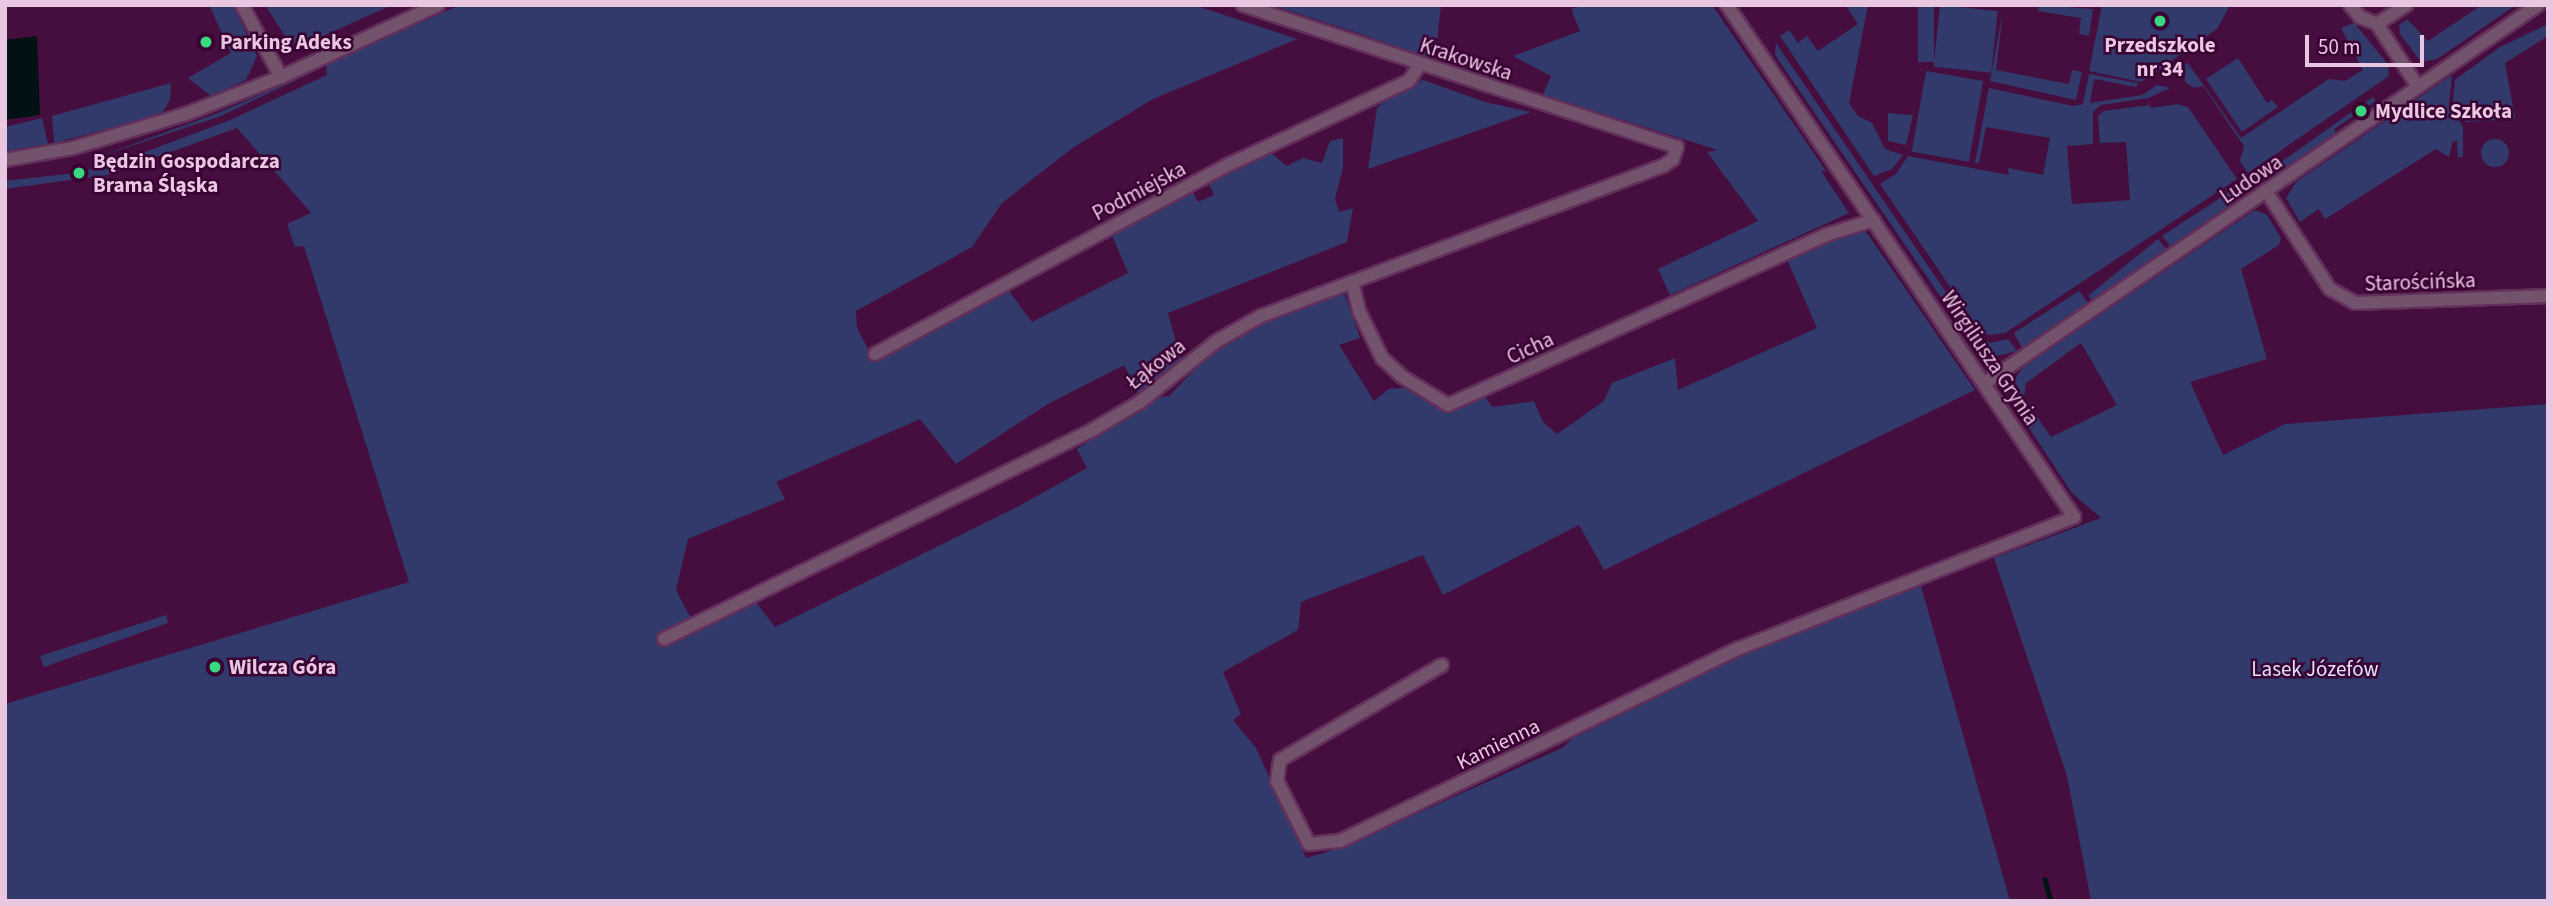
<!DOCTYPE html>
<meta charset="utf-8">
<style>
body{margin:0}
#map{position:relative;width:2553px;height:906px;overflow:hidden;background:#450e3e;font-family:"Source Sans 3",sans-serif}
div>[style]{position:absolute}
.green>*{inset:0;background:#313a6b;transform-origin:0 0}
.round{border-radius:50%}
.water>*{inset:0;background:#011114}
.stream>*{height:4.5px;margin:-2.25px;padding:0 2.25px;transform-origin:2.25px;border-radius:2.25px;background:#011114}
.roads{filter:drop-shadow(2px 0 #632f5b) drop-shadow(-2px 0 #632f5b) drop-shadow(0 2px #632f5b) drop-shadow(0 -2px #632f5b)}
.street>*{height:12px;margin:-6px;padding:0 6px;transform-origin:6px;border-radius:6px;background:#73526c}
.dots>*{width:19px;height:19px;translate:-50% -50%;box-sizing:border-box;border:4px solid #3a0233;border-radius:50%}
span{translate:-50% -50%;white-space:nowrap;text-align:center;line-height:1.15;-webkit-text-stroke:5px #3a0233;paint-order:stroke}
.poi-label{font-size:21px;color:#e9c7e1;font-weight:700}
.left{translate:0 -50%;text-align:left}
.street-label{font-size:21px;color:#e9c7e1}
.park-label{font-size:21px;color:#dde3fa}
.frame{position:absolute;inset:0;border:7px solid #e9c7e1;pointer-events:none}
.scale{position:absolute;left:2305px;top:35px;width:119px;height:32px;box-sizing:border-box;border:4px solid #e9c7e1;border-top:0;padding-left:9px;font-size:21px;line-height:24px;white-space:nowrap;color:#e9c7e1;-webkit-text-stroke:5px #3a0233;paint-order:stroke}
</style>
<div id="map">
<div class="green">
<i style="clip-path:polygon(209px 5px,233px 5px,257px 56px,246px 80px,211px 96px,188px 78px,231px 53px)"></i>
<i style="clip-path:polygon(265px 5px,392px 5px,303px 45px,289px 42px)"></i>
<i style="clip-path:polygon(460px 5px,1194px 5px,1297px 39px,1153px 99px,1074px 147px,1002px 203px,972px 247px,856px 311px,857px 328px,874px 360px,1008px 290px,1032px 322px,1128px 273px,1111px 233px,1191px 188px,1198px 202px,1214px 195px,1208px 181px,1217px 174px,1270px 152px,1287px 166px,1303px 158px,1322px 163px,1330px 141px,1343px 138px,1343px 168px,1335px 199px,1339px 212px,1353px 208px,1347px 242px,1168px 313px,1182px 364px,1139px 395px,1124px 365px,1048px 404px,956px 464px,920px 419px,776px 482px,785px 499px,688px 539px,676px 590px,695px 626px,752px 597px,775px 627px,1019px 506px,1087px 468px,1077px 449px,1154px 398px,1169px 396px,1216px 347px,1285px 313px,1344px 292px,1360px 338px,1339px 345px,1374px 401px,1389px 389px,1415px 387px,1445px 412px,1484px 396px,1493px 407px,1534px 401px,1543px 422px,1557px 434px,1604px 401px,1612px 383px,1675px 358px,1678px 390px,1817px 328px,1786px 257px,1827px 238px,1865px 230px,1975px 390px,1604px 570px,1579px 525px,1443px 595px,1423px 555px,1301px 602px,1298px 630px,1223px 672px,1241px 714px,1233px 720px,1256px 748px,1306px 858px,1343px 847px,1564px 747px,1571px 739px,1772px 641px,1921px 586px,2010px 901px,5px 901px,5px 704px,409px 582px,304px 246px,295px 247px,287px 224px,311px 213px,237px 128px,107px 175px,5px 189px,5px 181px,75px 173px,116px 163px,230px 120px,327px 75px,326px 65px)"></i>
<i style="clip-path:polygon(1272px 5px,1441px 5px,1435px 60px,1358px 33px)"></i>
<i style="clip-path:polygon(1585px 5px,1712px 5px,1826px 171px,1821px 171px,1849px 213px,1670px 295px,1658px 269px,1758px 221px,1707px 152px,1718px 150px,1543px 95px,1551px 76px,1513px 56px,1580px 31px,1571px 9px)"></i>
<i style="clip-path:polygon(1868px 5px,1849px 103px,1858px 116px,1872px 123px,1885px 149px,1903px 155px,1892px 169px,1874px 176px,1780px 36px,1789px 30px,1798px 43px,1807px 36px,1818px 51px,1858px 24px,1846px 6px)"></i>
<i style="left:1918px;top:5px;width:16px;height:57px"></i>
<i style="left:1940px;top:5px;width:58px;height:62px;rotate:6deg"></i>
<i style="clip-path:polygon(2039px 5px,2093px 9px,2089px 36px,2079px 34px,2081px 18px,2038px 11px)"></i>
<i style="clip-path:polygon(2102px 5px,2230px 5px,2217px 29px,2141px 82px,2089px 71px)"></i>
<i style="clip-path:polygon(2482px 5px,2516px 5px,2437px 59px,2421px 62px,2400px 34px,2399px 25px,2407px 19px,2428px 41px)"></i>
<i style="clip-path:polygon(2003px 11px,1996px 70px,2069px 84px,2072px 70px,2082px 72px,2076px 100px,1990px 81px)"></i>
<i style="clip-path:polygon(2354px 23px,2388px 64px,2389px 76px,2248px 173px,2240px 161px,2244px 146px,2203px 86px,2194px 88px,2185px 82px,2185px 65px,2187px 62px,2241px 138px,2329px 79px,2345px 81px,2363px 70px,2341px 28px)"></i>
<i style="clip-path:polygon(2548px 24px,2548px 36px,2505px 63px,2515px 119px,2466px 122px,2453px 103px,2455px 80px,2500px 47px)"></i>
<i style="clip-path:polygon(1776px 43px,1976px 336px,1991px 343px,2008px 339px,2017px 351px,1993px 357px,1975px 347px,1775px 55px)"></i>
<i style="clip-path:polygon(2238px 58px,2267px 103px,2272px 100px,2278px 107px,2242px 132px,2206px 79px)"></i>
<i style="left:1926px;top:71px;width:58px;height:82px;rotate:10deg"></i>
<i style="clip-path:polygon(313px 72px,221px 116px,98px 157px,218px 113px)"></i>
<i style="clip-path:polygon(2089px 74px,2138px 83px,2136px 87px,2094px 79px,2090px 103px,2142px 95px,2157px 85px,2170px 88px,2148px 98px,2101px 105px,2093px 112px,2093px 144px,2067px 146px,2072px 204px,2130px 200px,2126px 142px,2100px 143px,2098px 116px,2104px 111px,2150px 105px,2151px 108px,2177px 104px,2188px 107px,2237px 179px,2005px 333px,1989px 335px,1981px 332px,1880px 184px,1896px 174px,1908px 156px,2009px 175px,2008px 168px,2043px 175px,2050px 138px,1986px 127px,1979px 163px,1975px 163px,1989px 88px,2073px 106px,2083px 104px)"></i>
<i style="clip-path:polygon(2452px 75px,2449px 104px,2463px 127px,2463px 157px,2458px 157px,2457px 141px,2453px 141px,2449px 157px,2436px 149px,2325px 219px,2319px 209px,2300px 222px,2286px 198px,2296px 182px)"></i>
<i style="clip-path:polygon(1423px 80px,1485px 102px,1531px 112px,1368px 169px,1377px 108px,1390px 96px)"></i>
<i style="clip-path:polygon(171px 83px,170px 100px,161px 115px,54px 143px,52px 116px)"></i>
<i style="clip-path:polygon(2373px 97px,2376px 101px,2334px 129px,2336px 133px,2286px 167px,2281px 162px)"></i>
<i style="clip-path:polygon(1888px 113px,1913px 115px,1906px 145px,1888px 141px)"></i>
<i style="clip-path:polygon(42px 118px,48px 144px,5px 151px,5px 127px)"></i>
<i class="round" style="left:2481px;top:139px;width:28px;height:28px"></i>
<i style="clip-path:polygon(2240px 185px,2237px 201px,2170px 246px,2162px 236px)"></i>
<i style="clip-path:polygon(evenodd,2255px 210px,2267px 215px,2281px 238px,2279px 245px,2241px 269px,2267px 359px,2190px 382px,2223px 455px,2285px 424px,2548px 404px,2548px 901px,2091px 901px,2067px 776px,1994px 558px,2101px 518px,2072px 493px,2014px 405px,2013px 382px,2023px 367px,2255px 210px,2081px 343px,2117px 405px,2051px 437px,2024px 398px,2026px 383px,2081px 343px)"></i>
<i style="left:2158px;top:239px;width:13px;height:90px;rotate:51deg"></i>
<i style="clip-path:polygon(2079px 291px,2088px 303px,2022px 348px,2014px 333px)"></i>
<i style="clip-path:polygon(166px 615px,168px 623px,44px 667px,40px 656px)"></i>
</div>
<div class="water">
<i style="clip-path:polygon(37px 36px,40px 115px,5px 120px,5px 40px)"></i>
</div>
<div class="stream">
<i style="left:2045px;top:879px;width:23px;rotate:75deg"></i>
</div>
<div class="roads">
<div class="street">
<i style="left:242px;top:5px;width:82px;rotate:61.6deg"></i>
<i style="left:2350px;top:5px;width:16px;rotate:50deg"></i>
<i style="left:2360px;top:17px;width:18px;rotate:22deg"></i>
<i style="left:2377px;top:24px;width:75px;rotate:56.9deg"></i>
<i style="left:2377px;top:24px;width:35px;rotate:-33deg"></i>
<i style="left:5px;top:160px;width:69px;rotate:-10deg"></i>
<i style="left:73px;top:148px;width:118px;rotate:-16.7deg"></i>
<i style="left:186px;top:114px;width:102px;rotate:-21.3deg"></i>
<i style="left:281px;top:77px;width:173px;rotate:-24.6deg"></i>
<i style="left:2266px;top:191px;width:117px;rotate:56.9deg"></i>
<i style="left:2330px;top:289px;width:29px;rotate:29deg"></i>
<i style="left:2355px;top:303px;width:193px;rotate:-2.1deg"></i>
<i style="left:1352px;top:282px;width:32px;rotate:76deg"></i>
<i style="left:1360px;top:313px;width:50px;rotate:63.9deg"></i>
<i style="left:1382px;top:358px;width:26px;rotate:43deg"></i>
<i style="left:1401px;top:376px;width:55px;rotate:31.7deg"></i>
<i style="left:1448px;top:405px;width:414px;rotate:-24.2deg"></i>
<i style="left:1826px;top:235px;width:50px;rotate:-17.4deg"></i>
<i style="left:875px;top:354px;width:403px;rotate:-28.2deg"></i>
<i style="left:1230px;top:164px;width:197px;rotate:-24.9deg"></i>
<i style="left:1409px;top:81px;width:20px;rotate:-57deg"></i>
<i style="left:1985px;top:383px;width:670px;rotate:-34.35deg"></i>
<i style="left:664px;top:639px;width:479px;rotate:-26deg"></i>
<i style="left:1094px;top:429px;width:53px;rotate:-30.4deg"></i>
<i style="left:1140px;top:402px;width:98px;rotate:-38.4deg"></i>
<i style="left:1217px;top:341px;width:51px;rotate:-29.6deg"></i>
<i style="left:1261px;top:316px;width:429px;rotate:-20.5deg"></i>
<i style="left:1663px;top:166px;width:12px;rotate:-35deg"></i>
<i style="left:1673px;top:159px;width:13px;rotate:-72deg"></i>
<i style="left:1677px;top:147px;width:457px;rotate:-161.9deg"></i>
<i style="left:1442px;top:665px;width:188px;rotate:149.6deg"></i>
<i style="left:1280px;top:760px;width:21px;rotate:98deg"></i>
<i style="left:1277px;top:781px;width:71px;rotate:63.1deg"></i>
<i style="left:1309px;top:844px;width:31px;rotate:-6deg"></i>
<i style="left:1340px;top:841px;width:444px;rotate:-25.8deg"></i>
<i style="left:1740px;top:648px;width:359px;rotate:-21.4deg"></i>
<i style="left:2074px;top:517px;width:619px;rotate:-124.13deg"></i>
</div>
</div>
<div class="dots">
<i style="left:2160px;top:21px;background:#38d880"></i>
<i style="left:206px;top:42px;background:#38d880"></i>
<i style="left:2361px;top:111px;background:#38d880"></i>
<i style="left:79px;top:173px;background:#38d880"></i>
<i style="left:215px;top:667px;background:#38d880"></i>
</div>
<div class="poi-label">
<span class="left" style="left:220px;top:42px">Parking Adeks</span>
<span style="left:2160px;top:57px">Przedszkole<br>nr 34</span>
<span class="left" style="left:2375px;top:111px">Mydlice Szkoła</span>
<span class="left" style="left:93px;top:173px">Będzin Gospodarcza<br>Brama Śląska</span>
<span class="left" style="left:229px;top:667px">Wilcza Góra</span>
</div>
<div class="street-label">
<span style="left:1466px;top:59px;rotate:18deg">Krakowska</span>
<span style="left:2251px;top:179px;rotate:-34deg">Ludowa</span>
<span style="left:1139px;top:191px;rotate:-28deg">Podmiejska</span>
<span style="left:2420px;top:282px;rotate:-2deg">Starościńska</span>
<span style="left:1530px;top:348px;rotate:-25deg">Cicha</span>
<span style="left:1990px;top:358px;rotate:56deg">Wirgiliusza Grynia</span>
<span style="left:1156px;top:364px;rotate:-38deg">Łąkowa</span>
<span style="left:1498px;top:744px;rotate:-26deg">Kamienna</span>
</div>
<div class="park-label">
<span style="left:2315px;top:669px">Lasek Józefów</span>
</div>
<div class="frame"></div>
<div class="scale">50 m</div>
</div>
